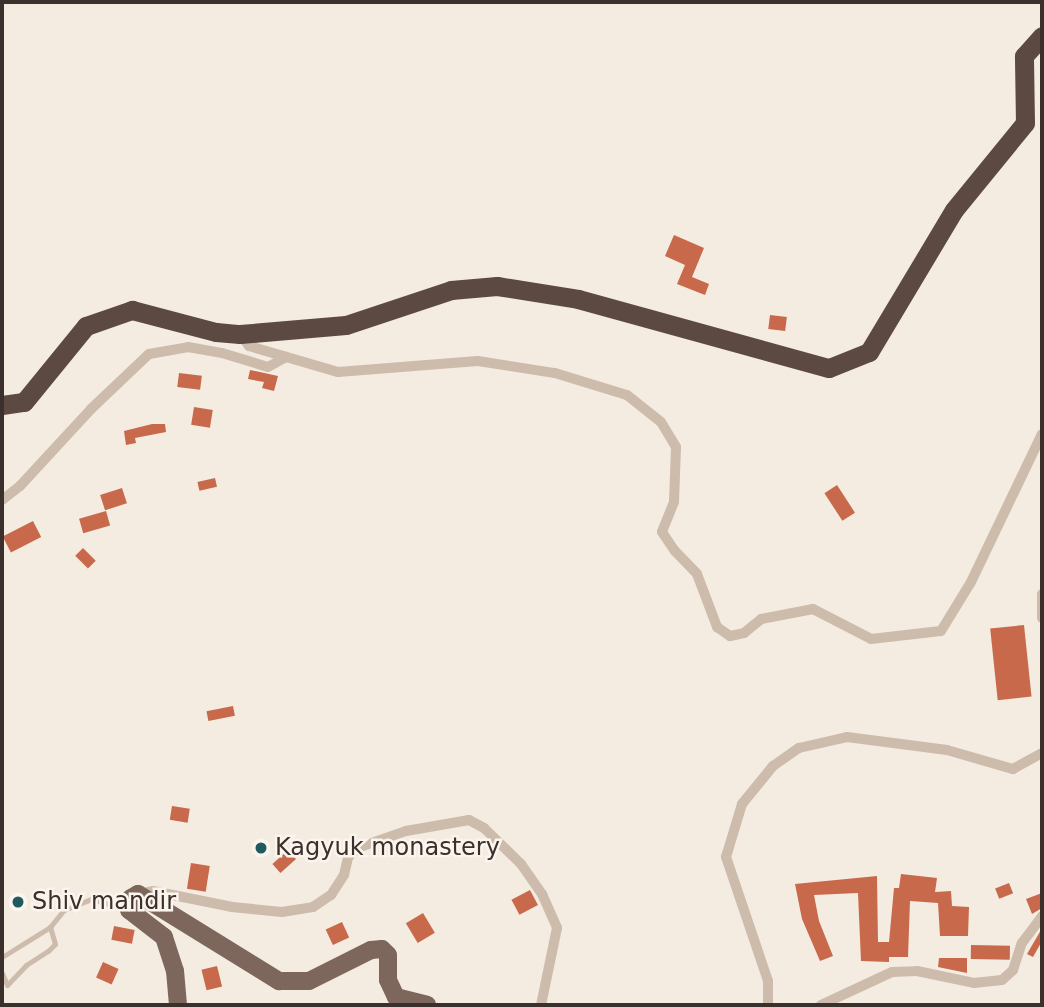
<!DOCTYPE html>
<style>
body{margin:0}
#map{position:relative;width:1044px;height:1007px;overflow:hidden;background:#f4ebe1;font-family:"DejaVu Sans",sans-serif}
div>[style]{position:absolute}
.building>*{inset:0;background:#c8694b;transform-origin:0 0}
.lane>*{height:5px;margin:-2.5px;padding:0 2.5px;transform-origin:2.5px;border-radius:2.5px;background:#cdbbac}
.street>*{height:10px;margin:-5px;padding:0 5px;transform-origin:5px;border-radius:5px;background:#cdbbac}
.primary>*{height:18px;margin:-9px;padding:0 9px;transform-origin:9px;border-radius:9px;background:#7d675c}
.highway>*{height:19px;margin:-9.5px;padding:0 9.5px;transform-origin:9.5px;border-radius:9.5px;background:#5c4a42}
.dots>*{width:19px;height:19px;translate:-50% -50%;box-sizing:border-box;border:4px solid #fbf5ee;border-radius:50%}
span{translate:-50% -50%;white-space:nowrap;text-align:center;line-height:1.15;-webkit-text-stroke:5px #fbf5ee;paint-order:stroke}
.poi-label{font-size:24px;color:#3b302b}
.left{translate:0 -50%;text-align:left}
.frame{position:absolute;inset:0;border:4px solid #3b302b;pointer-events:none}
</style>
<div id="map">
<div class="building">
<i style="clip-path:polygon(674px 235px,704px 248px,692px 277px,709px 284px,705px 295px,677px 284px,685px 265px,665px 256px)"></i>
<i style="left:770px;top:315px;width:17px;height:14px;rotate:7deg"></i>
<i style="clip-path:polygon(250px 370px,278px 376px,274px 391px,262px 388px,264px 382px,248px 379px)"></i>
<i style="left:179px;top:373px;width:23px;height:14px;rotate:7deg"></i>
<i style="left:194px;top:407px;width:19px;height:18px;rotate:9deg"></i>
<i style="clip-path:polygon(152px 424px,165px 424px,166px 432px,135px 438px,136px 443px,126px 445px,124px 431px)"></i>
<i style="left:215px;top:478px;width:9px;height:18px;rotate:77deg"></i>
<i style="left:837px;top:485px;width:33px;height:15px;rotate:57deg"></i>
<i style="left:122px;top:488px;width:16px;height:23px;rotate:72deg"></i>
<i style="left:106px;top:511px;width:15px;height:28px;rotate:74deg"></i>
<i style="left:33px;top:521px;width:18px;height:34px;rotate:63deg"></i>
<i style="left:83px;top:548px;width:18px;height:11px;rotate:45deg"></i>
<i style="left:1024px;top:625px;width:72px;height:34px;rotate:84deg"></i>
<i style="left:233px;top:706px;width:10px;height:27px;rotate:79deg"></i>
<i style="left:172px;top:806px;width:18px;height:14px;rotate:9deg"></i>
<i style="left:288px;top:850px;width:12px;height:21px;rotate:48deg"></i>
<i style="left:191px;top:863px;width:19px;height:26px;rotate:9deg"></i>
<i style="clip-path:polygon(901px 874px,937px 878px,935px 892px,951px 891px,952px 906px,969px 907px,968px 936px,940px 936px,938px 903px,910px 901px,908px 957px,889px 957px,889px 962px,861px 961px,858px 893px,814px 895px,819px 921px,833px 956px,820px 961px,802px 919px,795px 884px,877px 876px,878px 942px,889px 942px,894px 888px,899px 888px)"></i>
<i style="left:1009px;top:883px;width:11px;height:15px;rotate:68deg"></i>
<i style="left:530px;top:890px;width:17px;height:21px;rotate:62deg"></i>
<i style="clip-path:polygon(1042px 893px,1042px 908px,1032px 914px,1026px 899px)"></i>
<i style="left:423px;top:913px;width:23px;height:20px;rotate:59deg"></i>
<i style="left:342px;top:922px;width:17px;height:18px;rotate:65deg"></i>
<i style="left:114px;top:926px;width:21px;height:14px;rotate:11deg"></i>
<i style="clip-path:polygon(1041px 930px,1042px 941px,1033px 957px,1027px 954px)"></i>
<i style="left:971px;top:945px;width:39px;height:14px;rotate:1deg"></i>
<i style="clip-path:polygon(939px 958px,967px 958px,967px 973px,938px 967px)"></i>
<i style="left:103px;top:962px;width:17px;height:17px;rotate:24deg"></i>
<i style="left:217px;top:966px;width:21px;height:16px;rotate:76deg"></i>
</div>
<div class="lane">
<i style="left:2px;top:957px;width:57px;rotate:-32deg"></i>
<i style="left:50px;top:927px;width:22px;rotate:-51deg"></i>
<i style="left:64px;top:910px;width:29px;rotate:-22deg"></i>
<i style="left:91px;top:899px;width:36px;rotate:16deg"></i>
<i style="left:2px;top:973px;width:13px;rotate:67deg"></i>
<i style="left:7px;top:985px;width:28px;rotate:-46deg"></i>
<i style="left:26px;top:965px;width:27px;rotate:-33deg"></i>
<i style="left:49px;top:950px;width:8px;rotate:-45deg"></i>
<i style="left:55px;top:944px;width:18px;rotate:-106deg"></i>
</div>
<div class="street">
<i style="left:240px;top:334px;width:15px;rotate:53deg"></i>
<i style="left:249px;top:346px;width:93px;rotate:16.3deg"></i>
<i style="left:338px;top:372px;width:140px;rotate:-4.5deg"></i>
<i style="left:478px;top:361px;width:78px;rotate:8.9deg"></i>
<i style="left:555px;top:373px;width:75px;rotate:17deg"></i>
<i style="left:627px;top:395px;width:43px;rotate:38.5deg"></i>
<i style="left:661px;top:422px;width:29px;rotate:59deg"></i>
<i style="left:676px;top:447px;width:55px;rotate:92.1deg"></i>
<i style="left:674px;top:502px;width:32px;rotate:112deg"></i>
<i style="left:662px;top:532px;width:23px;rotate:56deg"></i>
<i style="left:675px;top:551px;width:32px;rotate:46deg"></i>
<i style="left:697px;top:574px;width:57px;rotate:69.3deg"></i>
<i style="left:717px;top:627px;width:16px;rotate:35deg"></i>
<i style="left:730px;top:636px;width:14px;rotate:-12deg"></i>
<i style="left:744px;top:633px;width:22px;rotate:-39deg"></i>
<i style="left:761px;top:619px;width:53px;rotate:-10.9deg"></i>
<i style="left:813px;top:609px;width:65px;rotate:27.3deg"></i>
<i style="left:871px;top:639px;width:70px;rotate:-6.5deg"></i>
<i style="left:941px;top:631px;width:57px;rotate:-58.5deg"></i>
<i style="left:971px;top:582px;width:164px;rotate:-64.4deg"></i>
<i style="left:2px;top:500px;width:23px;rotate:-38deg"></i>
<i style="left:20px;top:486px;width:105px;rotate:-47.3deg"></i>
<i style="left:91px;top:409px;width:80px;rotate:-43.5deg"></i>
<i style="left:149px;top:354px;width:40px;rotate:-10deg"></i>
<i style="left:188px;top:347px;width:35px;rotate:10deg"></i>
<i style="left:222px;top:353px;width:48px;rotate:16.9deg"></i>
<i style="left:268px;top:367px;width:21px;rotate:-29deg"></i>
<i style="left:1042px;top:594px;width:24px;rotate:90deg"></i>
<i style="left:138px;top:894px;width:15px;rotate:-11deg"></i>
<i style="left:153px;top:891px;width:81px;rotate:11.4deg"></i>
<i style="left:232px;top:907px;width:50px;rotate:5.7deg"></i>
<i style="left:282px;top:912px;width:31px;rotate:-9deg"></i>
<i style="left:313px;top:907px;width:22px;rotate:-34deg"></i>
<i style="left:331px;top:895px;width:24px;rotate:-57deg"></i>
<i style="left:344px;top:875px;width:18px;rotate:-77deg"></i>
<i style="left:348px;top:857px;width:16px;rotate:-40deg"></i>
<i style="left:360px;top:847px;width:49px;rotate:-19.2deg"></i>
<i style="left:406px;top:831px;width:64px;rotate:-9.9deg"></i>
<i style="left:469px;top:820px;width:17px;rotate:28deg"></i>
<i style="left:484px;top:828px;width:52px;rotate:44.2deg"></i>
<i style="left:521px;top:864px;width:37px;rotate:55deg"></i>
<i style="left:542px;top:894px;width:37px;rotate:66deg"></i>
<i style="left:557px;top:928px;width:79px;rotate:101.7deg"></i>
<i style="left:768px;top:1005px;width:24px;rotate:-90deg"></i>
<i style="left:768px;top:981px;width:131px;rotate:-108.7deg"></i>
<i style="left:726px;top:857px;width:55px;rotate:-73.2deg"></i>
<i style="left:742px;top:804px;width:49px;rotate:-50.8deg"></i>
<i style="left:773px;top:766px;width:32px;rotate:-35deg"></i>
<i style="left:799px;top:748px;width:49px;rotate:-12.9deg"></i>
<i style="left:847px;top:737px;width:101px;rotate:7.4deg"></i>
<i style="left:947px;top:750px;width:69px;rotate:16.1deg"></i>
<i style="left:1013px;top:769px;width:33px;rotate:-29deg"></i>
<i style="left:821px;top:1005px;width:78px;rotate:-24.9deg"></i>
<i style="left:892px;top:972px;width:25px;rotate:-2deg"></i>
<i style="left:917px;top:971px;width:58px;rotate:11.9deg"></i>
<i style="left:974px;top:983px;width:28px;rotate:-6deg"></i>
<i style="left:1002px;top:980px;width:15px;rotate:-42deg"></i>
<i style="left:1013px;top:970px;width:28px;rotate:-72deg"></i>
<i style="left:1022px;top:943px;width:34px;rotate:-53deg"></i>
</div>
<div class="primary">
<i style="left:178px;top:1005px;width:34px;rotate:-95deg"></i>
<i style="left:175px;top:971px;width:36px;rotate:-108deg"></i>
<i style="left:164px;top:937px;width:44px;rotate:-142.4deg"></i>
<i style="left:129px;top:910px;width:12px;rotate:-81deg"></i>
<i style="left:131px;top:898px;width:8px;rotate:-30deg"></i>
<i style="left:138px;top:894px;width:166px;rotate:31.7deg"></i>
<i style="left:279px;top:981px;width:30px"></i>
<i style="left:309px;top:981px;width:69px;rotate:-26.6deg"></i>
<i style="left:371px;top:950px;width:11px;rotate:-5deg"></i>
<i style="left:382px;top:949px;width:8px;rotate:45deg"></i>
<i style="left:388px;top:955px;width:25px;rotate:90deg"></i>
<i style="left:388px;top:980px;width:19px;rotate:65deg"></i>
<i style="left:396px;top:997px;width:32px;rotate:14deg"></i>
</div>
<div class="highway">
<i style="left:2px;top:405px;width:22px;rotate:-8deg"></i>
<i style="left:24px;top:402px;width:98px;rotate:-50.8deg"></i>
<i style="left:86px;top:326px;width:49px;rotate:-19.2deg"></i>
<i style="left:132px;top:310px;width:87px;rotate:14.7deg"></i>
<i style="left:216px;top:332px;width:24px;rotate:5deg"></i>
<i style="left:240px;top:334px;width:106px;rotate:-4.9deg"></i>
<i style="left:346px;top:325px;width:111px;rotate:-18.4deg"></i>
<i style="left:451px;top:290px;width:46px;rotate:-5deg"></i>
<i style="left:497px;top:286px;width:82px;rotate:9.1deg"></i>
<i style="left:578px;top:299px;width:260px;rotate:15.4deg"></i>
<i style="left:829px;top:368px;width:43px;rotate:-21.8deg"></i>
<i style="left:869px;top:352px;width:165px;rotate:-59.1deg"></i>
<i style="left:954px;top:210px;width:112px;rotate:-50.8deg"></i>
<i style="left:1025px;top:123px;width:67px;rotate:-90.9deg"></i>
<i style="left:1024px;top:56px;width:27px;rotate:-48deg"></i>
</div>
<div class="dots">
<i style="left:261px;top:848px;background:#1f5a5e"></i>
<i style="left:18px;top:902px;background:#1f5a5e"></i>
</div>
<div class="poi-label">
<span class="left" style="left:275px;top:848px">Kagyuk monastery</span>
<span class="left" style="left:32px;top:902px">Shiv mandir</span>
</div>
<div class="frame"></div>
</div>
